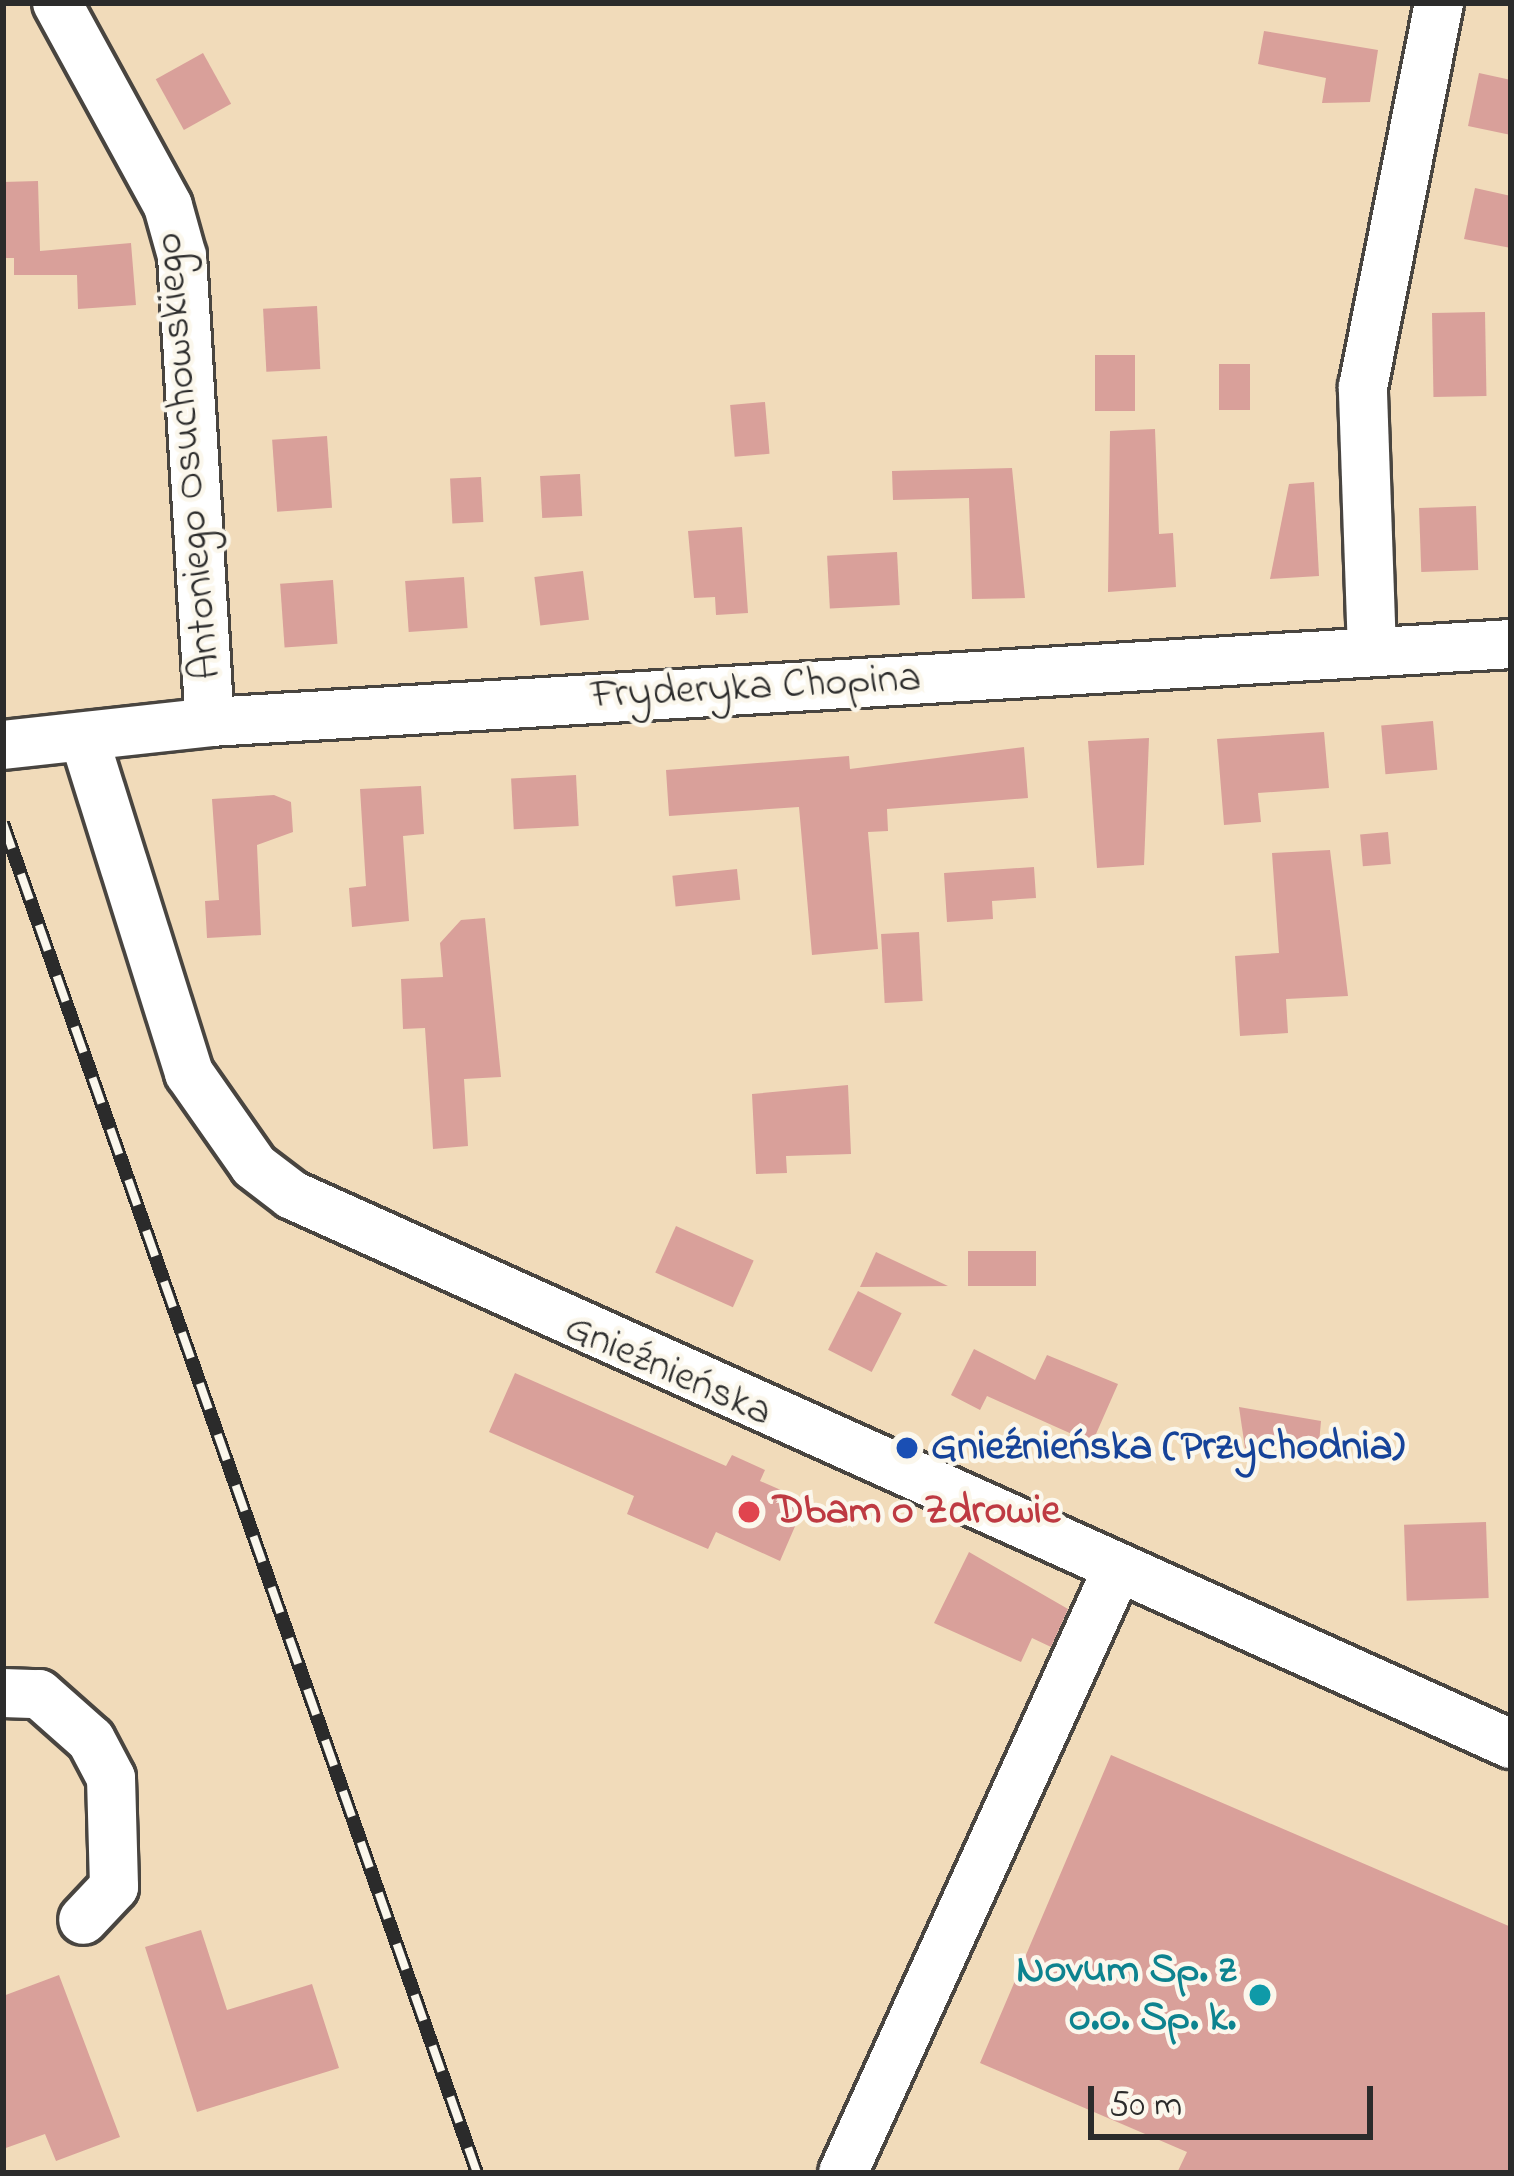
<!DOCTYPE html>
<meta charset="utf-8">
<style>
body{margin:0}
#map{position:relative;width:1514px;height:2176px;overflow:hidden;background:#f1dbba;font-family:"Indie Flower",sans-serif}
div>[style]{position:absolute}
.building>*{inset:0;background:#d9a09a;transform-origin:0 0}
.roads{filter:drop-shadow(3px 0 #494540) drop-shadow(-3px 0 #494540) drop-shadow(0 3px #494540) drop-shadow(0 -3px #494540)}
.minor>*{height:48px;margin:-24px;padding:0 24px;transform-origin:24px;border-radius:24px;background:#fff}
.rail>*{height:14px;margin-top:-7px;transform-origin:0;background:repeating-linear-gradient(90deg,#fbf7ec 0 27px,#2b2b2b 0 54px);box-sizing:border-box;border-block:3px solid #2b2b2b}
.dots>*{width:33px;height:33px;translate:-50% -50%;box-sizing:border-box;border:6px solid #fbf7ec;border-radius:50%}
span{translate:-50% -50%;white-space:nowrap;text-align:center;line-height:1.15;-webkit-text-stroke:9px #fbf7ec;paint-order:stroke}
.street-label{font-size:42px;color:#2b2b2b}
.transit-label{font-size:42px;color:#164399;font-weight:700}
.left{translate:0 -50%;text-align:left}
.health-label{font-size:42px;color:#be3a42;font-weight:700}
.culture-label{font-size:42px;color:#0d838f;font-weight:700}
.right{translate:-100% -50%;text-align:right}
.frame{position:absolute;inset:0;border:6px solid #2b2b2b;pointer-events:none}
.scale{position:absolute;left:1088px;top:2086px;width:285px;height:54px;box-sizing:border-box;border:6px solid #2b2b2b;border-top:0;padding-left:15px;font-size:36px;line-height:42px;white-space:nowrap;color:#2b2b2b;-webkit-text-stroke:9px #fbf7ec;paint-order:stroke}
</style>
<div id="map">
<div class="building">
<i style="clip-path:polygon(1264px 31px,1378px 50px,1370px 102px,1322px 103px,1326px 78px,1258px 64px)"></i>
<i style="left:203px;top:53px;width:58px;height:54px;rotate:61deg"></i>
<i style="clip-path:polygon(1479px 73px,1511px 80px,1511px 135px,1468px 126px)"></i>
<i style="clip-path:polygon(38px 181px,40px 251px,131px 243px,136px 305px,78px 309px,77px 275px,14px 275px,14px 258px,3px 258px,3px 182px)"></i>
<i style="clip-path:polygon(1475px 188px,1511px 196px,1511px 248px,1464px 239px)"></i>
<i style="left:317px;top:306px;width:63px;height:54px;rotate:87deg"></i>
<i style="left:1485px;top:312px;width:84px;height:53px;rotate:89deg"></i>
<i style="left:1095px;top:355px;width:40px;height:56px"></i>
<i style="left:1219px;top:364px;width:31px;height:46px"></i>
<i style="left:765px;top:402px;width:52px;height:35px;rotate:85deg"></i>
<i style="clip-path:polygon(1155px 429px,1159px 534px,1173px 533px,1176px 587px,1108px 592px,1110px 431px)"></i>
<i style="left:327px;top:436px;width:72px;height:55px;rotate:86deg"></i>
<i style="clip-path:polygon(1012px 468px,1025px 598px,972px 599px,969px 498px,893px 500px,892px 471px)"></i>
<i style="left:580px;top:474px;width:42px;height:40px;rotate:87deg"></i>
<i style="left:481px;top:477px;width:45px;height:31px;rotate:87deg"></i>
<i style="clip-path:polygon(1314px 482px,1319px 576px,1270px 579px,1289px 484px)"></i>
<i style="left:1476px;top:506px;width:64px;height:57px;rotate:88deg"></i>
<i style="clip-path:polygon(742px 527px,748px 613px,716px 615px,715px 597px,694px 598px,688px 531px)"></i>
<i style="left:897px;top:552px;width:53px;height:70px;rotate:87deg"></i>
<i style="left:583px;top:571px;width:49px;height:49px;rotate:83deg"></i>
<i style="left:464px;top:577px;width:51px;height:59px;rotate:86deg"></i>
<i style="left:333px;top:580px;width:64px;height:53px;rotate:86deg"></i>
<i style="left:1433px;top:721px;width:49px;height:52px;rotate:85deg"></i>
<i style="clip-path:polygon(1324px 732px,1329px 788px,1258px 793px,1261px 822px,1224px 825px,1217px 739px)"></i>
<i style="clip-path:polygon(1149px 738px,1144px 865px,1097px 868px,1088px 741px)"></i>
<i style="clip-path:polygon(1024px 747px,1028px 798px,887px 809px,888px 831px,868px 832px,878px 949px,812px 955px,799px 807px,669px 816px,666px 770px,849px 756px,850px 769px)"></i>
<i style="left:576px;top:775px;width:51px;height:65px;rotate:87deg"></i>
<i style="clip-path:polygon(421px 786px,424px 834px,403px 836px,409px 921px,352px 927px,349px 888px,366px 886px,360px 789px)"></i>
<i style="clip-path:polygon(274px 795px,291px 802px,293px 832px,257px 845px,261px 935px,207px 938px,205px 901px,219px 900px,212px 799px)"></i>
<i style="left:1388px;top:832px;width:32px;height:28px;rotate:85deg"></i>
<i style="clip-path:polygon(1330px 850px,1348px 996px,1286px 999px,1288px 1033px,1240px 1036px,1235px 956px,1279px 953px,1272px 853px)"></i>
<i style="clip-path:polygon(1034px 867px,1036px 898px,992px 901px,993px 919px,947px 922px,944px 873px)"></i>
<i style="left:737px;top:869px;width:31px;height:65px;rotate:84deg"></i>
<i style="clip-path:polygon(485px 918px,501px 1077px,464px 1079px,468px 1146px,433px 1149px,425px 1028px,403px 1029px,401px 979px,443px 977px,440px 943px,461px 920px)"></i>
<i style="left:919px;top:932px;width:69px;height:38px;rotate:87deg"></i>
<i style="clip-path:polygon(848px 1085px,851px 1154px,786px 1156px,787px 1173px,756px 1174px,752px 1094px)"></i>
<i style="left:676px;top:1226px;width:85px;height:51px;rotate:24deg"></i>
<i style="left:968px;top:1251px;width:68px;height:35px"></i>
<i style="clip-path:polygon(876px 1252px,948px 1286px,860px 1287px)"></i>
<i style="left:858px;top:1291px;width:49px;height:66px;rotate:27deg"></i>
<i style="clip-path:polygon(974px 1349px,1035px 1380px,1047px 1355px,1118px 1384px,1092px 1443px,987px 1396px,980px 1410px,951px 1395px)"></i>
<i style="clip-path:polygon(515px 1373px,726px 1466px,732px 1455px,765px 1470px,760px 1481px,806px 1501px,780px 1561px,716px 1532px,708px 1549px,627px 1514px,634px 1496px,489px 1432px)"></i>
<i style="clip-path:polygon(1239px 1407px,1321px 1421px,1318px 1455px,1245px 1448px)"></i>
<i style="left:1486px;top:1522px;width:76px;height:82px;rotate:88deg"></i>
<i style="clip-path:polygon(969px 1552px,1068px 1609px,1051px 1647px,1032px 1638px,1021px 1662px,934px 1623px)"></i>
<i style="clip-path:polygon(1111px 1755px,1511px 1927px,1511px 2173px,1177px 2173px,1187px 2152px,980px 2063px)"></i>
<i style="clip-path:polygon(201px 1930px,227px 2010px,312px 1984px,339px 2068px,197px 2112px,145px 1947px)"></i>
<i style="clip-path:polygon(59px 1975px,120px 2137px,56px 2161px,45px 2134px,3px 2149px,3px 1996px)"></i>
</div>
<div class="roads">
<div class="minor">
<i style="left:57px;top:3px;width:231px;rotate:61.3deg"></i>
<i style="left:168px;top:206px;width:52px;rotate:74.4deg"></i>
<i style="left:182px;top:256px;width:467px;rotate:86.6deg"></i>
<i style="left:1372px;top:651px;width:264px;rotate:-92deg"></i>
<i style="left:1363px;top:387px;width:391px;rotate:-78.8deg"></i>
<i style="left:86px;top:744px;width:345px;rotate:72.6deg"></i>
<i style="left:189px;top:1073px;width:113px;rotate:55deg"></i>
<i style="left:254px;top:1166px;width:48px;rotate:37.3deg"></i>
<i style="left:292px;top:1195px;width:1337px;rotate:24.25deg"></i>
<i style="left:3px;top:745px;width:208px;rotate:-6.3deg"></i>
<i style="left:210px;top:722px;width:1303px;rotate:-3.43deg"></i>
<i style="left:3px;top:1693px;width:36px;rotate:2deg"></i>
<i style="left:39px;top:1694px;width:69px;rotate:41.5deg"></i>
<i style="left:91px;top:1740px;width:43px;rotate:62.2deg"></i>
<i style="left:111px;top:1778px;width:109px;rotate:88.4deg"></i>
<i style="left:114px;top:1887px;width:45px;rotate:133.2deg"></i>
<i style="left:843px;top:2173px;width:658px;rotate:-65.58deg"></i>
</div>
</div>
<div class="rail">
<i style="left:3px;top:823px;width:1431px;rotate:70.65deg"></i>
</div>
<div class="dots">
<i style="left:907px;top:1448px;background:#1a4fb4"></i>
<i style="left:749px;top:1512px;background:#e0444e"></i>
<i style="left:1260px;top:1995px;background:#0f9aa8"></i>
</div>
<div class="street-label">
<span style="left:189px;top:456px;rotate:-95deg">Antoniego Osuchowskiego</span>
<span style="left:756px;top:688px;rotate:-3deg">Fryderyka Chopina</span>
<span style="left:668px;top:1371px;rotate:24deg">Gnieźnieńska</span>
</div>
<div class="transit-label">
<span class="left" style="left:931px;top:1448px">Gnieźnieńska (Przychodnia)</span>
</div>
<div class="health-label">
<span class="left" style="left:773px;top:1512px">Dbam o Zdrowie</span>
</div>
<div class="culture-label">
<span class="right" style="left:1236px;top:1995px">Novum Sp. z<br>o.o. Sp. k.</span>
</div>
<div class="frame"></div>
<div class="scale">50 m</div>
</div>
